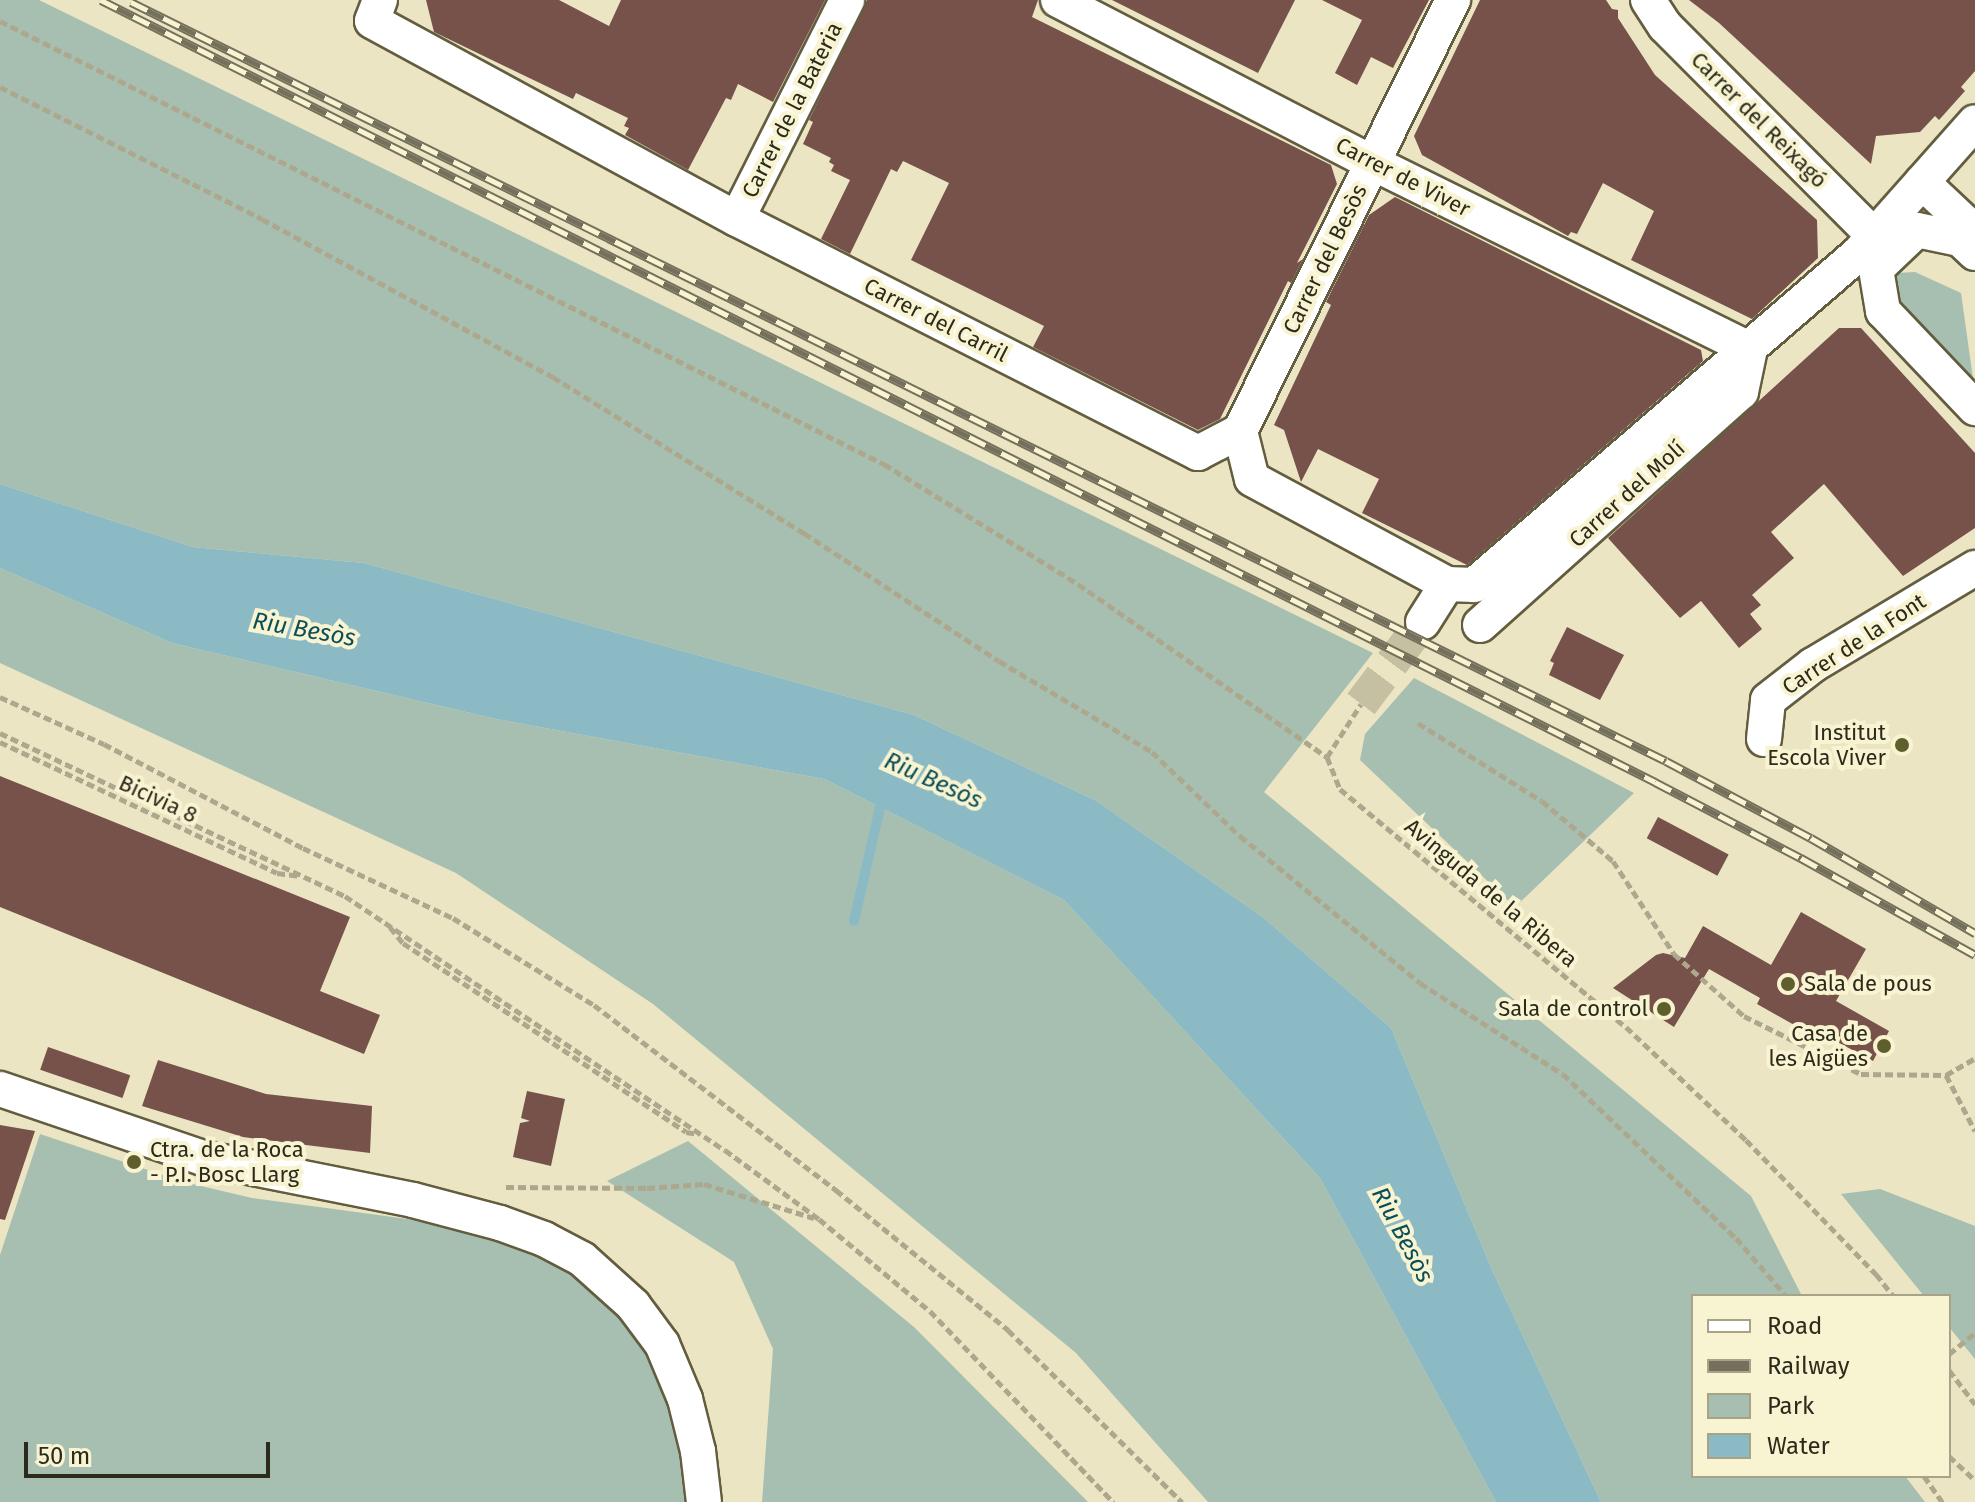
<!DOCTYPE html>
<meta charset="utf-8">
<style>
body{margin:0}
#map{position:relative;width:1975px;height:1502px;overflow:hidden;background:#ebe5c3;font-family:"Fira Sans",sans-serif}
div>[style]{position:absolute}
.green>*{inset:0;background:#a7bfb0}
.water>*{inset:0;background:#8cbac4}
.stream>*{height:10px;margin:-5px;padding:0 5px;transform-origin:5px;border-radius:5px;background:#8cbac4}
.building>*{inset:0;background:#76524a;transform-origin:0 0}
.minor-tunnel>*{height:34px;margin-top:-17px;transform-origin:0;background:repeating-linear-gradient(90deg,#c5c0a2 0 34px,transparent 0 51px)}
.path>*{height:5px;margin-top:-2.5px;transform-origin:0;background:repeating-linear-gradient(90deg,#ada88d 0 8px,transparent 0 12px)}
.roads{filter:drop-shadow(2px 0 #635d3f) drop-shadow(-2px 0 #635d3f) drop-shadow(0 2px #635d3f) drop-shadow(0 -2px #635d3f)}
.minor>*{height:34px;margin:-17px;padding:0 17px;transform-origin:17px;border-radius:17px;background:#fff}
.rail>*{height:9px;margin-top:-4.5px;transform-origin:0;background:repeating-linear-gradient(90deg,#f8f3d0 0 18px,#74705b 0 36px);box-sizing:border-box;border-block:2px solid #74705b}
.dots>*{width:22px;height:22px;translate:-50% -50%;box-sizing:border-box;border:4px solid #f8f3d0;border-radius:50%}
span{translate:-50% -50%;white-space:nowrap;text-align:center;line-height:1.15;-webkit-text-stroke:8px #f8f3d0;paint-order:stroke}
.street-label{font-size:22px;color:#2c2a1d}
.poi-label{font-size:22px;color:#2c2a1d}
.right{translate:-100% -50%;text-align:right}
.left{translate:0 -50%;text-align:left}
.water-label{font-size:24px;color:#0a4e59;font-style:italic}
.legend{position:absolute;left:1691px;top:1294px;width:260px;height:184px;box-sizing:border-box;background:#f8f3d0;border:2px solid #a6a388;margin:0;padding:10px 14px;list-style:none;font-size:24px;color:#2c2a1d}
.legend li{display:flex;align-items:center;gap:16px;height:40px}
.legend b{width:40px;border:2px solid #a6a388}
.scale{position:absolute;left:24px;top:1442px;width:246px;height:36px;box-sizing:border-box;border:4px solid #2c2a1d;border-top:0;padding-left:10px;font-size:24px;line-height:28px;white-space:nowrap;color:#2c2a1d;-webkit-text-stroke:6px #f8f3d0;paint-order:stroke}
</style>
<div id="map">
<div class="green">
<i style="clip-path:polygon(0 0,39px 0,1373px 653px,1264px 792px,1751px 1196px,1802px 1296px,1693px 1296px,1693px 1476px,1905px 1476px,1925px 1502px,1601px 1502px,1493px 1272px,1391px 1028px,1264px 918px,1095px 800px,914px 715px,364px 563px,193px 547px,0 484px)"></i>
<i style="clip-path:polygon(1915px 272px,1961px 293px,1975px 393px,1880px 310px,1878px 274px)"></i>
<i style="clip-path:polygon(0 568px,172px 643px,496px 719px,824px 779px,1064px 900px,1320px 1178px,1496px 1502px,1208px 1502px,1076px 1353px,653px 1004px,456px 873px,0 663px)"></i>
<i style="clip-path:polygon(1414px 678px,1634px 793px,1515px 907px,1360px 760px,1365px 734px)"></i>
<i style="clip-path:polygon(40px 1134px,184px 1182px,252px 1198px,452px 1225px,610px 1272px,659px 1306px,689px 1357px,690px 1502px,0 1502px,0 1255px)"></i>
<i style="clip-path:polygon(688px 1141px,914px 1327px,1088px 1502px,762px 1502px,773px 1349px,734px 1262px,607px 1181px)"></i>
<i style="clip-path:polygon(1880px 1189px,1975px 1226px,1975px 1359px,1949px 1327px,1949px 1296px,1924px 1296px,1841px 1194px)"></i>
</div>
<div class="water">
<i style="clip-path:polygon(0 484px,193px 547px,364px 563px,914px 715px,1095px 800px,1264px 918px,1391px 1028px,1493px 1272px,1601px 1502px,1496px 1502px,1320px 1178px,1064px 900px,824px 779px,496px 719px,172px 643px,0 568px)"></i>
</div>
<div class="stream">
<i style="left:854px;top:921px;width:130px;rotate:-77.1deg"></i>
</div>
<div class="building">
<i style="clip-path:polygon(426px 0,559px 0,609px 26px,621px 0,825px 0,773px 102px,738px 84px,731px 100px,726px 98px,688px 170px,625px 135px,629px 128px,624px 126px,628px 118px,576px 93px,573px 99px,434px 32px)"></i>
<i style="clip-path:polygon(867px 0,1038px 0,1032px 17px,1331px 165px,1337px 184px,1297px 263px,1303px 259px,1291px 283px,1288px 281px,1220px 419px,1198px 430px,1033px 347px,1044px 326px,911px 260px,949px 183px,903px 161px,897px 172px,891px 169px,850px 254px,821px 239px,850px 180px,831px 171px,834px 165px,829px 162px,831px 158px,803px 144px,813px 122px,809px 120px)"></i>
<i style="clip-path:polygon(1112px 0,1295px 0,1258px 73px)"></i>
<i style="clip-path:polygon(1322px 0,1429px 0,1393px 68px,1371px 57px,1357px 85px,1335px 73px,1362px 20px)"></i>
<i style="clip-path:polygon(1480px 0,1606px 0,1612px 9px,1618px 10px,1618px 18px,1655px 75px,1817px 220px,1818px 258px,1752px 319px,1631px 260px,1654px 211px,1603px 183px,1577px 234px,1571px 232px,1568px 236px,1422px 155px,1414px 136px)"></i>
<i style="clip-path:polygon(1689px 0,1975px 0,1975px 71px,1961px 87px,1965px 91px,1939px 120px,1935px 116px,1920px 132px,1876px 136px,1871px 164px,1719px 23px)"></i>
<i style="clip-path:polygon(1395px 197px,1701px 350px,1703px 361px,1467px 565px,1362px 513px,1379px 479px,1318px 449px,1301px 482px,1284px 430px,1274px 425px,1331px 305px,1326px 302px,1369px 215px)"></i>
<i style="clip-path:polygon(1839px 328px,1861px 328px,1975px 453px,1975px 528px,1903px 576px,1824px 484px,1771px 532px,1794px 558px,1752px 595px,1761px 605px,1750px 614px,1762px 629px,1739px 648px,1701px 601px,1680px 618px,1608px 538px)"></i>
<i style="clip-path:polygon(1567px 627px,1624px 655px,1600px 700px,1549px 675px,1554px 663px,1550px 661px)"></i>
<i style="clip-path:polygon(0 776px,350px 917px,320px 991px,380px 1015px,364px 1054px,0 907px)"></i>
<i style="left:1658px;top:817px;width:80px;height:24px;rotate:28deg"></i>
<i style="clip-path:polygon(1801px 912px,1866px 949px,1836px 1001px,1889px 1031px,1873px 1061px,1815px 1030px,1812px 1035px,1757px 1004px,1760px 998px,1709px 969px,1674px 1027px,1613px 988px,1656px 955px,1663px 953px,1685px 958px,1703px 926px,1771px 965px)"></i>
<i style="left:48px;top:1047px;width:87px;height:24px;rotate:19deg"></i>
<i style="clip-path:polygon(158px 1060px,266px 1094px,372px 1106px,370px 1153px,243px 1137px,142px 1106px)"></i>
<i style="clip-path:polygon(527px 1091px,565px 1099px,551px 1166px,513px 1157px,520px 1123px,530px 1121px,521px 1118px)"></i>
<i style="clip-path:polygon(0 1125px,35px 1131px,5px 1220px,0 1219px)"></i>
</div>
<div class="minor-tunnel">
<i style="left:1361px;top:704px;width:103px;rotate:-52.9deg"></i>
</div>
<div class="path">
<i style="left:0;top:21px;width:989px;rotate:26.62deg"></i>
<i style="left:884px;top:464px;width:228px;rotate:31.7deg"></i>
<i style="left:1078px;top:584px;width:303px;rotate:34.8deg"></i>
<i style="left:0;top:87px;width:293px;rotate:26.7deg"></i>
<i style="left:262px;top:219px;width:331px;rotate:28.5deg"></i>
<i style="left:553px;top:377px;width:296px;rotate:31.9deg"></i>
<i style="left:804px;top:533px;width:233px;rotate:33.3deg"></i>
<i style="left:999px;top:661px;width:178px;rotate:30.7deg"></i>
<i style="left:1152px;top:752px;width:122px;rotate:43.7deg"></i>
<i style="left:1240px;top:836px;width:232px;rotate:39.2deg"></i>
<i style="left:1420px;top:983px;width:169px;rotate:32.5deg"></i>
<i style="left:1563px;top:1074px;width:238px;rotate:43.5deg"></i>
<i style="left:1736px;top:1238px;width:77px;rotate:49.2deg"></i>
<i style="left:0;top:697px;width:114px;rotate:24.3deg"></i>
<i style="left:104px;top:744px;width:225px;rotate:27.6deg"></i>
<i style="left:303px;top:848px;width:166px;rotate:25deg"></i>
<i style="left:453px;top:918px;width:166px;rotate:31.7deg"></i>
<i style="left:594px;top:1005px;width:305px;rotate:37.4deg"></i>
<i style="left:836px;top:1190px;width:222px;rotate:39.1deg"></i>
<i style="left:1008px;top:1330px;width:245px;rotate:44.7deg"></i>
<i style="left:1418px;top:723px;width:146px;rotate:32.2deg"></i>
<i style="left:1542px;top:801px;width:93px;rotate:40.2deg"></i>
<i style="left:1613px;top:861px;width:111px;rotate:56.7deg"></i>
<i style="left:1674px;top:954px;width:94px;rotate:41.5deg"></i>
<i style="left:1744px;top:1016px;width:131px;rotate:26.4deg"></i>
<i style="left:1861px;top:1074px;width:85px;rotate:0.7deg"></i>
<i style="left:1946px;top:1075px;width:34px;rotate:-30deg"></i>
<i style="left:0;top:733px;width:382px;rotate:25.3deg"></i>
<i style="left:345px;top:896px;width:457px;rotate:33.8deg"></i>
<i style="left:725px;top:1150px;width:117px;rotate:36.3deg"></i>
<i style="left:819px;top:1219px;width:144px;rotate:39.7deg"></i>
<i style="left:930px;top:1311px;width:265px;rotate:46.2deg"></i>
<i style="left:0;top:742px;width:306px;rotate:25.3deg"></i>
<i style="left:277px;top:873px;width:24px;rotate:7deg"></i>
<i style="left:1327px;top:757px;width:35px;rotate:68deg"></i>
<i style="left:1340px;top:789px;width:372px;rotate:39.8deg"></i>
<i style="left:1626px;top:1027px;width:165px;rotate:43.3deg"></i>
<i style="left:1746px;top:1140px;width:187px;rotate:45.9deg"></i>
<i style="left:1876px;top:1274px;width:28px;rotate:52deg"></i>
<i style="left:1327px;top:757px;width:63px;rotate:-57.3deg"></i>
<i style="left:390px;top:927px;width:21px;rotate:51deg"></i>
<i style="left:403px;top:943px;width:340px;rotate:33.7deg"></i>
<i style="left:686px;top:1132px;width:13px;rotate:9deg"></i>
<i style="left:1946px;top:1075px;width:63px;rotate:62.6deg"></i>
<i style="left:506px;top:1187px;width:141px;rotate:0.4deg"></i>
<i style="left:647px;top:1188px;width:57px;rotate:-4deg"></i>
<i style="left:704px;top:1184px;width:115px;rotate:17.2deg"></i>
<i style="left:1949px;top:1354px;width:33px;rotate:-39deg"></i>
<i style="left:1949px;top:1370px;width:43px;rotate:52.6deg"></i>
<i style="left:1949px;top:1456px;width:35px;rotate:43deg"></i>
<i style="left:1924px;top:1476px;width:32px;rotate:55deg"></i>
</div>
<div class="roads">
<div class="minor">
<i style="left:380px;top:0;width:22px;rotate:111deg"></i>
<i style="left:372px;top:21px;width:415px;rotate:28.5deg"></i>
<i style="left:737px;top:219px;width:517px;rotate:26.91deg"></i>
<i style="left:1198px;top:453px;width:47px;rotate:-27.6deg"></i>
<i style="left:1058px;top:0;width:355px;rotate:27.4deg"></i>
<i style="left:1373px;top:163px;width:420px;rotate:26.3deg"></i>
<i style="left:1648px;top:0;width:31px;rotate:57deg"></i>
<i style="left:1665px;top:26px;width:296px;rotate:45.1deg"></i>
<i style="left:1922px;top:182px;width:73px;rotate:43.3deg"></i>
<i style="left:737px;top:219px;width:245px;rotate:-63.3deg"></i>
<i style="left:1975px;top:253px;width:21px;rotate:-137deg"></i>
<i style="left:1960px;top:239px;width:44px;rotate:-168.2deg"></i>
<i style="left:1917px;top:230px;width:57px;rotate:136.4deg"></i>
<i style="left:1876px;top:269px;width:43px;rotate:80.5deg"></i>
<i style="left:1883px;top:311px;width:134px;rotate:46.5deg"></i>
<i style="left:1240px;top:431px;width:49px;rotate:76deg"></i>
<i style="left:1252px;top:479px;width:221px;rotate:28.3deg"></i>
<i style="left:1447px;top:584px;width:27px;rotate:2deg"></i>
<i style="left:1474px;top:585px;width:507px;rotate:-40.76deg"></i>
<i style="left:1858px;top:254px;width:176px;rotate:-48.4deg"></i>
<i style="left:1240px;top:431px;width:481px;rotate:-63.7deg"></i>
<i style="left:1423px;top:622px;width:45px;rotate:-57.7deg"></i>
<i style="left:1480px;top:625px;width:350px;rotate:-41.8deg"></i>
<i style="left:1741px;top:392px;width:44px;rotate:-78.2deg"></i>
<i style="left:1764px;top:739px;width:39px;rotate:-84deg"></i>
<i style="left:1768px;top:700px;width:57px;rotate:-37.9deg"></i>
<i style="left:1813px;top:665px;width:189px;rotate:-30.9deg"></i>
<i style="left:0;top:1089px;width:214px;rotate:18.8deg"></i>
<i style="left:203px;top:1158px;width:214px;rotate:11.3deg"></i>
<i style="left:413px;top:1200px;width:90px;rotate:14.8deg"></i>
<i style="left:500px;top:1223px;width:47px;rotate:20deg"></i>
<i style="left:544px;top:1239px;width:43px;rotate:27.8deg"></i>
<i style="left:582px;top:1259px;width:69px;rotate:42deg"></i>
<i style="left:633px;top:1305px;width:49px;rotate:53.4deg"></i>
<i style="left:662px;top:1344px;width:60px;rotate:67.3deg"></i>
<i style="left:685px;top:1399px;width:54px;rotate:76deg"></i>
<i style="left:698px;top:1451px;width:51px;rotate:83.3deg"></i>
</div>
</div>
<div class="rail">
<i style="left:101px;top:0;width:1740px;rotate:26.71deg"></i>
<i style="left:1655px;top:782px;width:165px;rotate:27.5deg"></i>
<i style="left:1801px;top:858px;width:199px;rotate:29.1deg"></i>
<i style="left:131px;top:2px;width:1712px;rotate:26.31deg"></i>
<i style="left:1666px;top:761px;width:164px;rotate:28deg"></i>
<i style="left:1811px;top:838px;width:190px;rotate:30.1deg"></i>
</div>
<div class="dots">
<i style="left:1902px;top:745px;background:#5e5f2d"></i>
<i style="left:1788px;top:984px;background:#5e5f2d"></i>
<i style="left:1664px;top:1009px;background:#5e5f2d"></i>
<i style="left:1884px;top:1046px;background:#5e5f2d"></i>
<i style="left:134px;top:1162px;background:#5e5f2d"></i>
</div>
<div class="street-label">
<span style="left:792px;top:110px;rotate:-63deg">Carrer de la Bateria</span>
<span style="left:1759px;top:120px;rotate:45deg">Carrer del Reixagó</span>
<span style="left:1403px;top:177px;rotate:27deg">Carrer de Viver</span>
<span style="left:1325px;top:259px;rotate:-64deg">Carrer del Besòs</span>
<span style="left:936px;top:320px;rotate:27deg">Carrer del Carril</span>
<span style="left:1627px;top:494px;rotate:-42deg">Carrer del Molí</span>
<span style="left:1854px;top:644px;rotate:-33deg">Carrer de la Font</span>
<span style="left:158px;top:799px;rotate:25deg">Bicivia 8</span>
<span style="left:1491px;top:893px;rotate:40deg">Avinguda de la Ribera</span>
</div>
<div class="poi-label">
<span class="right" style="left:1886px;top:745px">Institut<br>Escola Viver</span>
<span class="left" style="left:1804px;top:984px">Sala de pous</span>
<span class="right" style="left:1648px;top:1009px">Sala de control</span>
<span class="right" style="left:1868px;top:1046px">Casa de<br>les Aigües</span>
<span class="left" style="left:150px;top:1162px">Ctra. de la Roca<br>- P.I. Bosc Llarg</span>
</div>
<div class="water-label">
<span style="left:304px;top:630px;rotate:10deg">Riu Besòs</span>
<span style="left:933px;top:781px;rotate:24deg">Riu Besòs</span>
<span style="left:1402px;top:1235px;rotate:62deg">Riu Besòs</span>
</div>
<ul class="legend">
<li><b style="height:10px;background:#fff"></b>Road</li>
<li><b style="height:10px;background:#74705b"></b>Railway</li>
<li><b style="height:22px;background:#a7bfb0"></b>Park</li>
<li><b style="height:22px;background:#8cbac4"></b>Water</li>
</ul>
<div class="scale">50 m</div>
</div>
